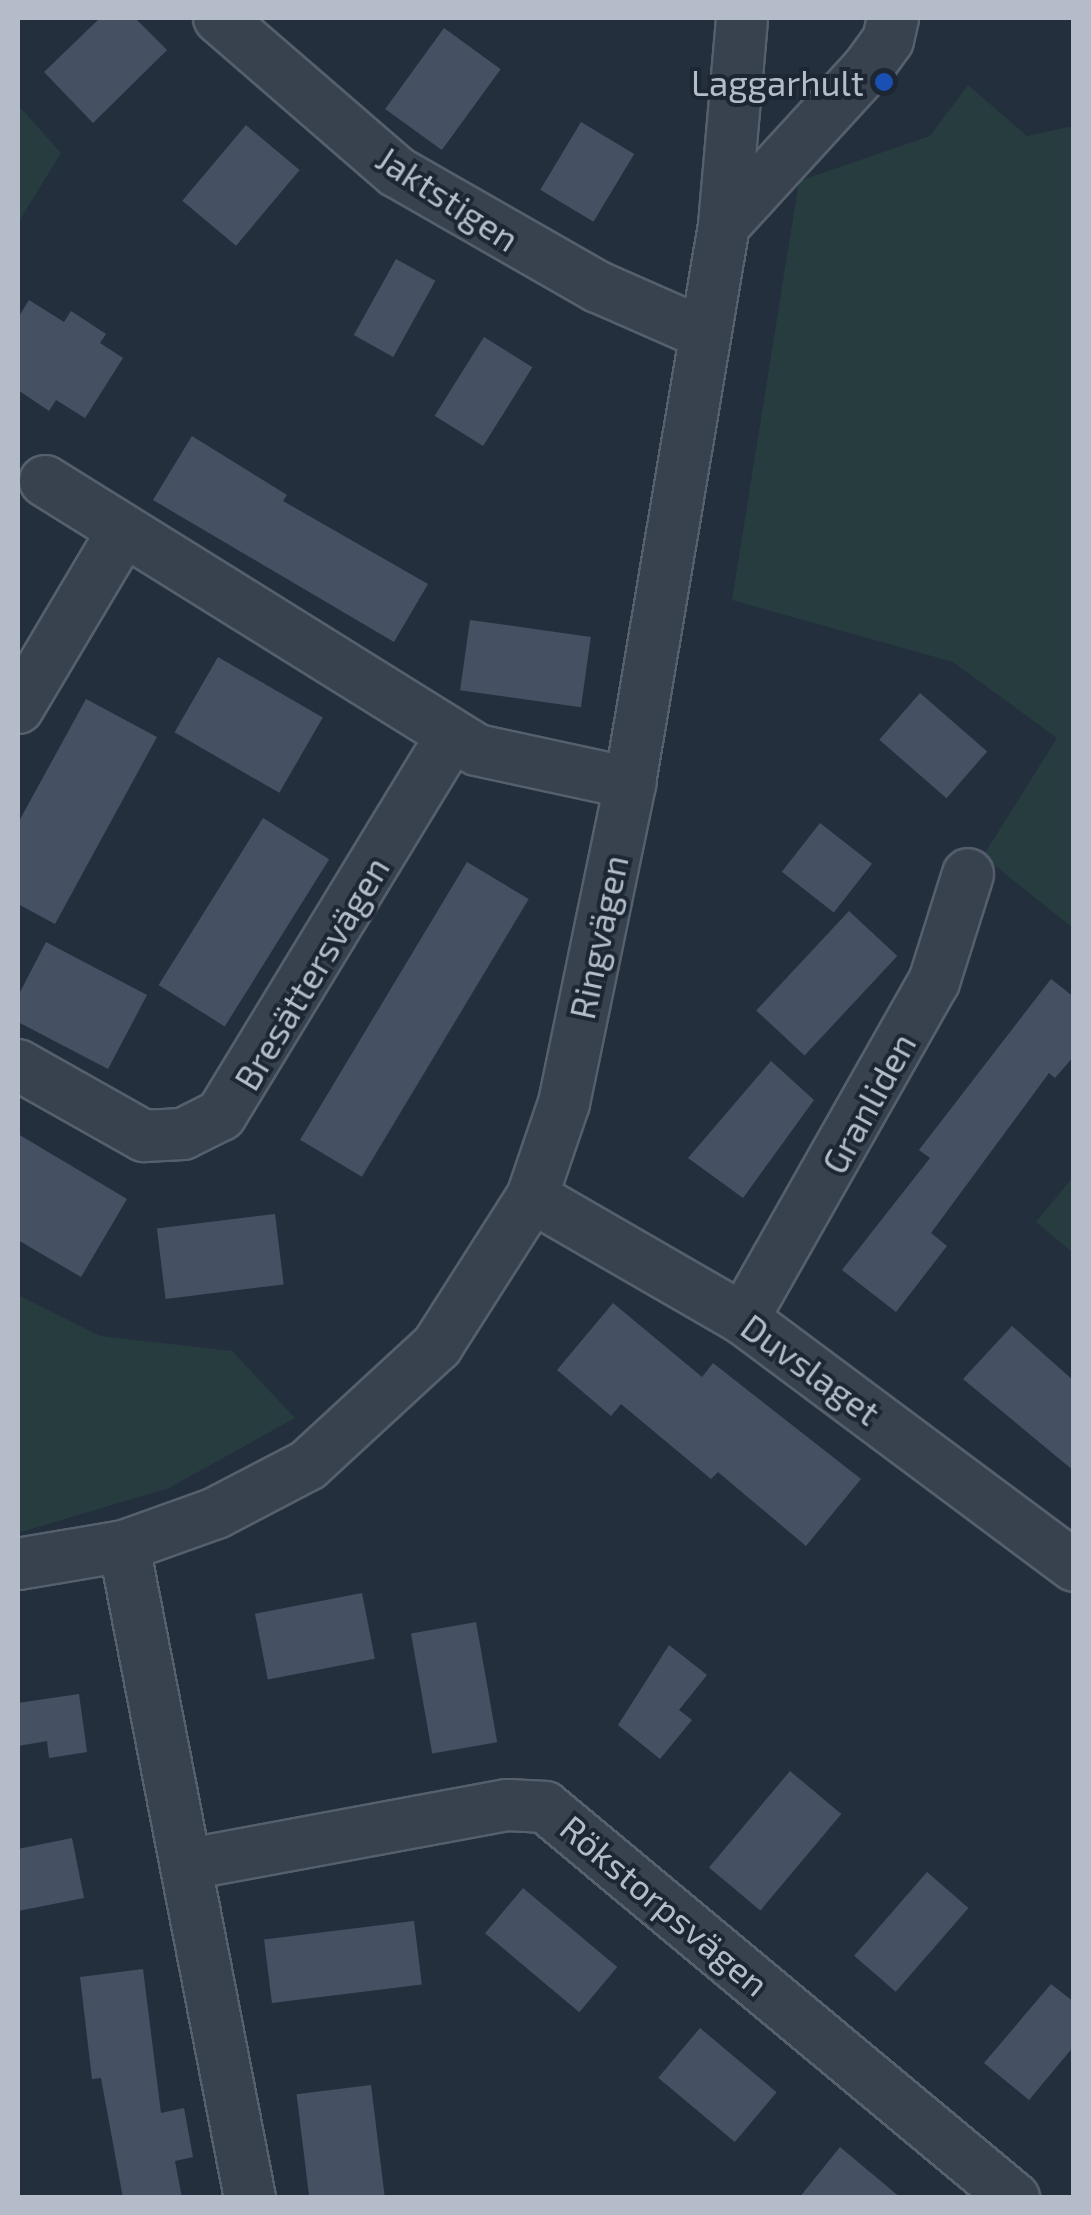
<!DOCTYPE html>
<meta charset="utf-8">
<style>
body{margin:0}
#map{position:relative;width:1091px;height:2215px;overflow:hidden;background:#242f3e;font-family:"Exo 2",sans-serif}
div>[style]{position:absolute}
.green>*{inset:0;background:#263c3f}
.building>*{inset:0;background:#455162;transform-origin:0 0}
.roads{filter:drop-shadow(2px 0 #565f6c) drop-shadow(-2px 0 #565f6c) drop-shadow(0 2px #565f6c) drop-shadow(0 -2px #565f6c)}
.minor>*{height:50px;margin:-25px;padding:0 25px;transform-origin:25px;border-radius:25px;background:#38414e}
.dots>*{width:28px;height:28px;translate:-50% -50%;box-sizing:border-box;border:5px solid #1d2633;border-radius:50%}
span{translate:-50% -50%;white-space:nowrap;text-align:center;line-height:1.15;-webkit-text-stroke:8px #1d2633;paint-order:stroke}
.poi-label{font-size:35px;color:#b4bcc9}
.right{translate:-100% -50%;text-align:right}
.street-label{font-size:35px;color:#b4bcc9}
.frame{position:absolute;inset:0;border:20px solid #b4bcc9;pointer-events:none}
</style>
<div id="map">
<div class="green">
<i style="clip-path:polygon(968px 85px,1027px 136px,1073px 126px,1073px 928px,983px 856px,1057px 738px,953px 662px,732px 600px,799px 181px,930px 136px)"></i>
<i style="clip-path:polygon(18px 105px,61px 153px,18px 223px)"></i>
<i style="clip-path:polygon(1073px 1177px,1074px 1253px,1073px 1253px,1036px 1222px)"></i>
<i style="clip-path:polygon(18px 1295px,100px 1336px,232px 1351px,295px 1418px,169px 1488px,18px 1533px)"></i>
</div>
<div class="building">
<i style="clip-path:polygon(100px 18px,135px 18px,167px 50px,93px 123px,44px 72px)"></i>
<i style="left:444px;top:28px;width:70px;height:100px;rotate:36deg"></i>
<i style="left:581px;top:122px;width:62px;height:79px;rotate:31deg"></i>
<i style="left:246px;top:125px;width:70px;height:99px;rotate:40deg"></i>
<i style="left:396px;top:259px;width:45px;height:87px;rotate:29deg"></i>
<i style="clip-path:polygon(29px 300px,64px 322px,71px 311px,106px 334px,100px 343px,123px 358px,85px 418px,56px 400px,49px 411px,18px 390px,18px 318px)"></i>
<i style="left:484px;top:337px;width:57px;height:93px;rotate:32deg"></i>
<i style="clip-path:polygon(192px 436px,287px 495px,283px 501px,428px 584px,394px 642px,153px 500px)"></i>
<i style="left:470px;top:620px;width:122px;height:71px;rotate:8deg"></i>
<i style="left:218px;top:657px;width:121px;height:87px;rotate:30deg"></i>
<i style="left:920px;top:693px;width:89px;height:62px;rotate:41deg"></i>
<i style="clip-path:polygon(86px 699px,157px 737px,55px 924px,18px 904px,18px 823px)"></i>
<i style="left:263px;top:818px;width:78px;height:197px;rotate:32deg"></i>
<i style="left:820px;top:823px;width:66px;height:62px;rotate:38deg"></i>
<i style="left:467px;top:862px;width:72px;height:324px;rotate:31deg"></i>
<i style="left:849px;top:911px;width:66px;height:136px;rotate:43deg"></i>
<i style="clip-path:polygon(46px 942px,147px 995px,108px 1069px,18px 1022px,18px 996px)"></i>
<i style="clip-path:polygon(1051px 979px,1074px 997px,1074px 1056px,1055px 1078px,1049px 1073px,931px 1233px,947px 1246px,896px 1312px,842px 1270px,930px 1158px,919px 1150px)"></i>
<i style="clip-path:polygon(771px 1061px,814px 1100px,743px 1198px,688px 1158px)"></i>
<i style="clip-path:polygon(18px 1134px,127px 1199px,81px 1277px,18px 1240px)"></i>
<i style="left:275px;top:1214px;width:71px;height:119px;rotate:83deg"></i>
<i style="clip-path:polygon(613px 1303px,702px 1377px,713px 1363px,861px 1479px,806px 1546px,718px 1472px,711px 1479px,621px 1404px,611px 1416px,557px 1370px)"></i>
<i style="clip-path:polygon(1012px 1326px,1074px 1381px,1074px 1471px,963px 1379px)"></i>
<i style="left:362px;top:1593px;width:67px;height:109px;rotate:79deg"></i>
<i style="left:476px;top:1622px;width:122px;height:66px;rotate:80deg"></i>
<i style="clip-path:polygon(669px 1645px,707px 1675px,679px 1710px,692px 1720px,660px 1759px,618px 1725px)"></i>
<i style="clip-path:polygon(79px 1694px,87px 1752px,49px 1758px,47px 1741px,18px 1746px,18px 1703px)"></i>
<i style="left:790px;top:1771px;width:67px;height:126px;rotate:40deg"></i>
<i style="clip-path:polygon(72px 1838px,84px 1898px,18px 1911px,18px 1849px)"></i>
<i style="left:927px;top:1872px;width:55px;height:111px;rotate:41deg"></i>
<i style="left:523px;top:1888px;width:123px;height:59px;rotate:40deg"></i>
<i style="left:414px;top:1921px;width:64px;height:151px;rotate:83deg"></i>
<i style="clip-path:polygon(143px 1969px,161px 2113px,184px 2108px,193px 2157px,175px 2161px,182px 2198px,123px 2198px,101px 2078px,92px 2079px,80px 1977px)"></i>
<i style="clip-path:polygon(1051px 1984px,1074px 2002px,1074px 2046px,1029px 2100px,984px 2063px)"></i>
<i style="left:700px;top:2028px;width:100px;height:65px;rotate:40deg"></i>
<i style="left:371px;top:2085px;width:114px;height:75px;rotate:83deg"></i>
<i style="clip-path:polygon(840px 2147px,901px 2198px,799px 2198px)"></i>
</div>
<div class="roads">
<div class="minor">
<i style="left:219px;top:18px;width:235px;rotate:40.9deg"></i>
<i style="left:397px;top:172px;width:232px;rotate:29.8deg"></i>
<i style="left:598px;top:287px;width:117px;rotate:23.7deg"></i>
<i style="left:724px;top:225px;width:212px;rotate:-47.5deg"></i>
<i style="left:867px;top:69px;width:36px;rotate:-54deg"></i>
<i style="left:888px;top:40px;width:23px;rotate:-77deg"></i>
<i style="left:45px;top:481px;width:509px;rotate:31.91deg"></i>
<i style="left:477px;top:750px;width:157px;rotate:12.2deg"></i>
<i style="left:18px;top:708px;width:206px;rotate:-59.3deg"></i>
<i style="left:18px;top:1065px;width:145px;rotate:29.4deg"></i>
<i style="left:144px;top:1136px;width:39px;rotate:-3deg"></i>
<i style="left:183px;top:1134px;width:42px;rotate:-26.6deg"></i>
<i style="left:221px;top:1115px;width:443px;rotate:-58.7deg"></i>
<i style="left:532px;top:1197px;width:244px;rotate:30deg"></i>
<i style="left:743px;top:1319px;width:413px;rotate:36.7deg"></i>
<i style="left:743px;top:1319px;width:387px;rotate:-60.5deg"></i>
<i style="left:934px;top:982px;width:113px;rotate:-72.5deg"></i>
<i style="left:124px;top:1546px;width:664px;rotate:79.06deg"></i>
<i style="left:18px;top:1564px;width:108px;rotate:-9.6deg"></i>
<i style="left:124px;top:1546px;width:98px;rotate:-19.7deg"></i>
<i style="left:216px;top:1513px;width:104px;rotate:-27.6deg"></i>
<i style="left:308px;top:1465px;width:176px;rotate:-42.7deg"></i>
<i style="left:437px;top:1346px;width:177px;rotate:-57.5deg"></i>
<i style="left:532px;top:1197px;width:99px;rotate:-71.2deg"></i>
<i style="left:564px;top:1103px;width:327px;rotate:-78.3deg"></i>
<i style="left:630px;top:783px;width:566px;rotate:-80.44deg"></i>
<i style="left:724px;top:225px;width:208px;rotate:-85deg"></i>
<i style="left:189px;top:1864px;width:324px;rotate:-10.5deg"></i>
<i style="left:508px;top:1805px;width:37px;rotate:3deg"></i>
<i style="left:545px;top:1807px;width:611px;rotate:39.82deg"></i>
</div>
</div>
<div class="dots">
<i style="left:884px;top:82px;background:#1a4fb4"></i>
</div>
<div class="poi-label">
<span class="right" style="left:864px;top:82px">Laggarhult</span>
</div>
<div class="street-label">
<span style="left:448px;top:198px;rotate:33deg">Jaktstigen</span>
<span style="left:598px;top:937px;rotate:-78deg">Ringvägen</span>
<span style="left:311px;top:973px;rotate:-59deg">Bresättersvägen</span>
<span style="left:868px;top:1103px;rotate:-61deg">Granliden</span>
<span style="left:811px;top:1369px;rotate:36deg">Duvslaget</span>
<span style="left:665px;top:1905px;rotate:40deg">Rökstorpsvägen</span>
</div>
<div class="frame"></div>
</div>
